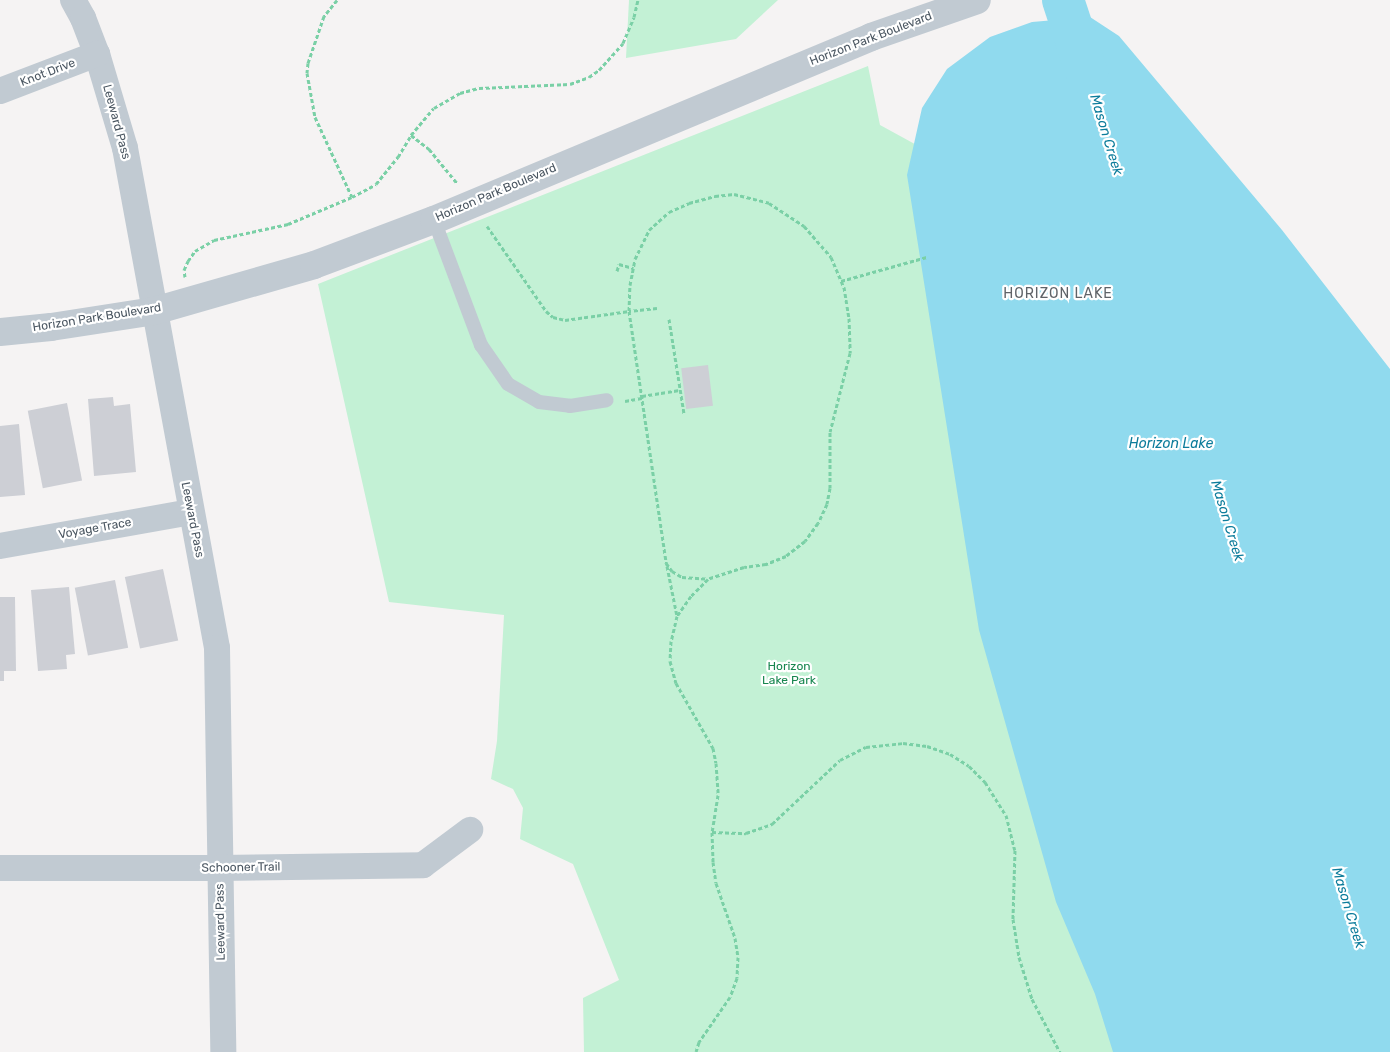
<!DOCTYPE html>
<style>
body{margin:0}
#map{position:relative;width:1390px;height:1052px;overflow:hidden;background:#f5f3f3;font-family:Rubik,sans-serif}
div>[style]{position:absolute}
.green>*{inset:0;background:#c3f1d5}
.water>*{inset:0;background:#90daee}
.river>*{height:42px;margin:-21px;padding:0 21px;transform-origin:21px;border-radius:21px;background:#90daee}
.building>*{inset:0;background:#cdcfd5;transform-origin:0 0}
.path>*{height:3px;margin-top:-1.5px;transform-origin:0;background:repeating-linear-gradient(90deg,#7ad0a6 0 4px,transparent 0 6.5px)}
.service>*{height:14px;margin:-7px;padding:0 7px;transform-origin:7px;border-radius:7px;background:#c1cad2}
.minor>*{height:26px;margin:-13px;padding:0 13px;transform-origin:13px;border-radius:13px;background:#c1cad2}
.tertiary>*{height:28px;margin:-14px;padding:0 14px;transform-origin:14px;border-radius:14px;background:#c1cad2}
span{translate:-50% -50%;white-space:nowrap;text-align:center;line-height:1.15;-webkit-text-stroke:4.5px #fff;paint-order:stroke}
.street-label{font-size:12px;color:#4a5661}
.park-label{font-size:12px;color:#17864f}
.water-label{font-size:14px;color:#0c7c9b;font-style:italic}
.neighbourhood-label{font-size:14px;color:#5f6368;letter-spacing:1px}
</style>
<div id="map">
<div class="green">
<i style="clip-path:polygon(629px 0,778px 0,736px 39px,626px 58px)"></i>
<i style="clip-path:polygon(868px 66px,880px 125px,944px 160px,1192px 1052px,584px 1052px,583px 998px,619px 980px,573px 864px,520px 839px,523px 808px,513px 789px,491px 779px,497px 741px,504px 615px,389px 602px,318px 284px)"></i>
</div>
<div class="water">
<i style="clip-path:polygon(1090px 17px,1119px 36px,1282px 230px,1390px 369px,1390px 1052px,1113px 1052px,1095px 994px,1056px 902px,979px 630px,907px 175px,922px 108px,947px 69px,990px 37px,1032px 22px)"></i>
</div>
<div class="river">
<i style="left:1063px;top:0;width:77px;rotate:71.8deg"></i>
</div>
<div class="building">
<i style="left:708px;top:365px;width:41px;height:27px;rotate:83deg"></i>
<i style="clip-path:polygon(113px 397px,114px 406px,130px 404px,136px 472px,94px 476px,88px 399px)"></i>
<i style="left:67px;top:403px;width:79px;height:40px;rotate:79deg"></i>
<i style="clip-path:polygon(19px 424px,25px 495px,0 497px,0 426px)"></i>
<i style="left:163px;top:569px;width:73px;height:39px;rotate:78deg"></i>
<i style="left:115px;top:580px;width:69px;height:41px;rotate:79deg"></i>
<i style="clip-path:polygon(69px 587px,75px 654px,66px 655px,67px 669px,38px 671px,31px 590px)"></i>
<i style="clip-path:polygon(0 597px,15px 597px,16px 671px,4px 671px,4px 681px,0 681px)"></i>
</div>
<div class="path">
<i style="left:337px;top:0;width:21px;rotate:129deg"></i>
<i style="left:324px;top:16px;width:50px;rotate:108.8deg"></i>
<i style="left:308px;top:63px;width:10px;rotate:96deg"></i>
<i style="left:307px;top:73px;width:45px;rotate:79.7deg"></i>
<i style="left:315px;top:117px;width:88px;rotate:65.2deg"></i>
<i style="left:352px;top:197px;width:27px;rotate:-28deg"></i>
<i style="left:376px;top:184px;width:35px;rotate:-51deg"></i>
<i style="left:398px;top:157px;width:26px;rotate:-59deg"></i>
<i style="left:411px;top:135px;width:35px;rotate:-50deg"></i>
<i style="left:434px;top:108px;width:30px;rotate:-30deg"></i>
<i style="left:460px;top:93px;width:20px;rotate:-15deg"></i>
<i style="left:479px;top:88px;width:91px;rotate:-2.5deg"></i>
<i style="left:570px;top:84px;width:20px;rotate:-20deg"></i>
<i style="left:589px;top:77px;width:12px;rotate:-35deg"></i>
<i style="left:599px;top:70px;width:36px;rotate:-48deg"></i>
<i style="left:623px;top:43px;width:28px;rotate:-67deg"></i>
<i style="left:634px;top:17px;width:17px;rotate:-77deg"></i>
<i style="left:411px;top:135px;width:23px;rotate:38deg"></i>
<i style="left:429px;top:149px;width:44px;rotate:50.5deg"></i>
<i style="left:487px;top:226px;width:103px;rotate:55.2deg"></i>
<i style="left:546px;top:311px;width:9px;rotate:41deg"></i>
<i style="left:553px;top:317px;width:12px;rotate:14deg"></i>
<i style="left:565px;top:320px;width:65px;rotate:-8deg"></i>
<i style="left:629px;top:311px;width:26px;rotate:-88deg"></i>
<i style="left:630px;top:285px;width:26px;rotate:-79deg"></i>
<i style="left:635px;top:259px;width:32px;rotate:-64deg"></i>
<i style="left:649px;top:230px;width:27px;rotate:-42deg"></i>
<i style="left:669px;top:212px;width:22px;rotate:-24deg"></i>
<i style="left:689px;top:203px;width:27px;rotate:-15deg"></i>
<i style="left:715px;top:196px;width:19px;rotate:-6deg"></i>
<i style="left:734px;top:194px;width:36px;rotate:14deg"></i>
<i style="left:769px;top:203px;width:42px;rotate:33.3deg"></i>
<i style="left:804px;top:226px;width:41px;rotate:48.9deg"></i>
<i style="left:831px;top:257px;width:33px;rotate:67deg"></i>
<i style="left:844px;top:287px;width:31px;rotate:81deg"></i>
<i style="left:849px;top:318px;width:35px;rotate:88deg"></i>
<i style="left:850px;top:353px;width:81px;rotate:104.2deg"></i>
<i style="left:830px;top:432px;width:56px;rotate:90deg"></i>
<i style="left:830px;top:488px;width:16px;rotate:101deg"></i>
<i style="left:827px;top:504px;width:21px;rotate:115deg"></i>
<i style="left:818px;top:523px;width:22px;rotate:126deg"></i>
<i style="left:805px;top:541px;width:24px;rotate:142deg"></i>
<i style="left:786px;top:556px;width:22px;rotate:158deg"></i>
<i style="left:766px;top:564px;width:22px;rotate:172deg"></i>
<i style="left:744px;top:567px;width:38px;rotate:162deg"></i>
<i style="left:708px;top:579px;width:24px;rotate:135deg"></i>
<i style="left:691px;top:596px;width:24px;rotate:125deg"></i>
<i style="left:677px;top:616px;width:26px;rotate:103deg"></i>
<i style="left:671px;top:641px;width:20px;rotate:93deg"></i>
<i style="left:670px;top:661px;width:23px;rotate:75deg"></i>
<i style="left:676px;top:683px;width:75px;rotate:60.4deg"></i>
<i style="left:713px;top:748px;width:15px;rotate:79deg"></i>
<i style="left:716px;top:763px;width:32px;rotate:86deg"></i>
<i style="left:718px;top:795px;width:37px;rotate:99deg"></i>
<i style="left:712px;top:832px;width:30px;rotate:88deg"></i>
<i style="left:713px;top:862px;width:21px;rotate:82deg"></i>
<i style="left:716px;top:883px;width:58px;rotate:70.9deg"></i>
<i style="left:735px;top:938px;width:19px;rotate:81deg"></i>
<i style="left:738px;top:957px;width:21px;rotate:93deg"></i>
<i style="left:737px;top:978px;width:20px;rotate:110deg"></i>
<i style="left:730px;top:997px;width:55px;rotate:124.6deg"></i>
<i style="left:699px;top:1042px;width:10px;rotate:107deg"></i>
<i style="left:617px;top:271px;width:7px;rotate:-74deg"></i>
<i style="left:619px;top:264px;width:15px;rotate:16deg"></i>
<i style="left:185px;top:277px;width:7px;rotate:-98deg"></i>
<i style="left:184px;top:270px;width:10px;rotate:-66deg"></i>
<i style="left:188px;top:261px;width:12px;rotate:-55deg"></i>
<i style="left:195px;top:251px;width:22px;rotate:-30deg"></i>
<i style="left:214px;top:240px;width:76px;rotate:-12.2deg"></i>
<i style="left:288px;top:224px;width:69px;rotate:-22.9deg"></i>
<i style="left:841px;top:281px;width:89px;rotate:-15.6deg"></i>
<i style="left:657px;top:308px;width:28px;rotate:174deg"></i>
<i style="left:629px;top:311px;width:255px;rotate:81.6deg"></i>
<i style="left:666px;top:563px;width:10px;rotate:53deg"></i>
<i style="left:672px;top:571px;width:12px;rotate:31deg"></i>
<i style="left:682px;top:577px;width:26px;rotate:4deg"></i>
<i style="left:669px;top:319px;width:96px;rotate:81deg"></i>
<i style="left:642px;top:396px;width:38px;rotate:-9deg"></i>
<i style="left:625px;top:401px;width:17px;rotate:-10deg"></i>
<i style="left:667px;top:566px;width:51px;rotate:78.7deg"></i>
<i style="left:712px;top:832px;width:34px;rotate:2deg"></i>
<i style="left:746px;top:833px;width:28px;rotate:-19deg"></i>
<i style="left:772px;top:824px;width:93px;rotate:-43.3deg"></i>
<i style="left:840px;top:760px;width:29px;rotate:-27deg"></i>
<i style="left:866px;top:747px;width:37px;rotate:-6deg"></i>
<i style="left:903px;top:743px;width:24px;rotate:7deg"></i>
<i style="left:927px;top:746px;width:24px;rotate:19deg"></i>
<i style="left:950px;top:754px;width:22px;rotate:32deg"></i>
<i style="left:969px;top:766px;width:23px;rotate:45deg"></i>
<i style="left:985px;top:782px;width:39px;rotate:58deg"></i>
<i style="left:1006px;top:815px;width:36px;rotate:76deg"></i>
<i style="left:1015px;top:850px;width:69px;rotate:91.7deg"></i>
<i style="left:1013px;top:919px;width:38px;rotate:81deg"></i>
<i style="left:1019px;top:957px;width:44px;rotate:72.8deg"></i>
<i style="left:1032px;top:999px;width:60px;rotate:62.2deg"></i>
</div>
<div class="service">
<i style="left:434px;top:220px;width:134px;rotate:69.4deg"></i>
<i style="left:481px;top:345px;width:47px;rotate:55.3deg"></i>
<i style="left:508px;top:384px;width:36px;rotate:30deg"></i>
<i style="left:539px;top:402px;width:31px;rotate:7deg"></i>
<i style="left:570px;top:406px;width:37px;rotate:-9deg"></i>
</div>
<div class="minor">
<i style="left:73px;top:0;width:21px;rotate:61deg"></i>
<i style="left:83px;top:18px;width:39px;rotate:69deg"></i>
<i style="left:97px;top:54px;width:98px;rotate:73.4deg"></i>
<i style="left:125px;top:148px;width:508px;rotate:79.57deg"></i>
<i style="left:217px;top:648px;width:404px;rotate:89.1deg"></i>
<i style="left:0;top:91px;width:104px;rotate:-20.9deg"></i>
<i style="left:0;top:546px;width:193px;rotate:-10.1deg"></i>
<i style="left:0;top:868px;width:220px"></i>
<i style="left:220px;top:868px;width:203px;rotate:-0.8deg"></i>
<i style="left:423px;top:865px;width:59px;rotate:-36.7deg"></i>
</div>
<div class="tertiary">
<i style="left:0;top:332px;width:51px;rotate:-5.6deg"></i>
<i style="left:51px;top:327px;width:104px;rotate:-8.8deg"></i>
<i style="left:154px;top:311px;width:166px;rotate:-16deg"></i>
<i style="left:314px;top:265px;width:128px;rotate:-20.6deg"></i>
<i style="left:434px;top:220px;width:474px;rotate:-22.7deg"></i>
<i style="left:871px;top:37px;width:112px;rotate:-19.2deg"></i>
</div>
<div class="street-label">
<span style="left:871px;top:39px;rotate:-21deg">Horizon Park Boulevard</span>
<span style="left:48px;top:73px;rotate:-21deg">Knot Drive</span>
<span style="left:116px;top:122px;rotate:75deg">Leeward Pass</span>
<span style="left:496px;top:193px;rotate:-23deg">Horizon Park Boulevard</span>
<span style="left:97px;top:318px;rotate:-9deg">Horizon Park Boulevard</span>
<span style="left:192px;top:520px;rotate:79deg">Leeward Pass</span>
<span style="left:95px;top:529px;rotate:-10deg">Voyage Trace</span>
<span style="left:241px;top:868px;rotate:-1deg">Schooner Trail</span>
<span style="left:221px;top:922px;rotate:-91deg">Leeward Pass</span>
</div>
<div class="park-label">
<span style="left:789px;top:674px">Horizon<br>Lake Park</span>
</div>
<div class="water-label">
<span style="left:1106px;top:135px;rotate:73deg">Mason Creek</span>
<span style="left:1171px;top:444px">Horizon Lake</span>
<span style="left:1227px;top:521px;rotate:73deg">Mason Creek</span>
<span style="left:1348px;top:908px;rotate:73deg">Mason Creek</span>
</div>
<div class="neighbourhood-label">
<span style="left:1058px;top:294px">HORIZON LAKE</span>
</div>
</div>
